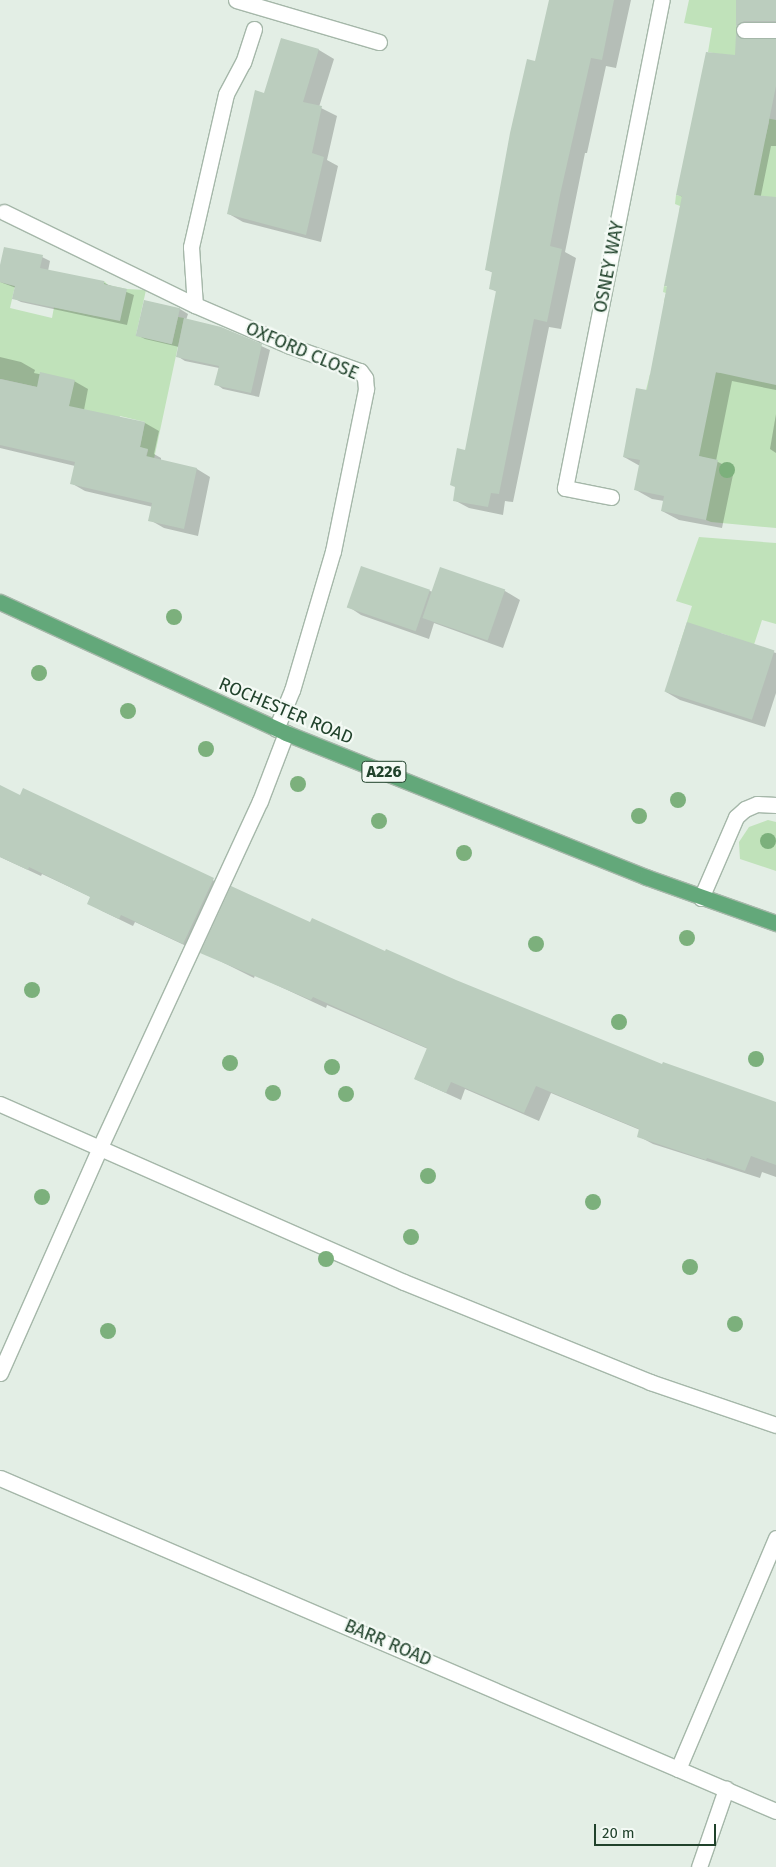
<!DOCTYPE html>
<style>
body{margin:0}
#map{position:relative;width:776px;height:1867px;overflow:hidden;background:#e3eee5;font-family:"Fira Sans",sans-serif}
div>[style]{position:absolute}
.green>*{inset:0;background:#c0e2ba}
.shadow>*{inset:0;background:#0003}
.building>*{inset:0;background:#bbcdbe;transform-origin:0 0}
.roads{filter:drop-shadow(1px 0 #a5b7a9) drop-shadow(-1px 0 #a5b7a9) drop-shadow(0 1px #a5b7a9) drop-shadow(0 -1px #a5b7a9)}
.minor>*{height:15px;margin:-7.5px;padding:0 7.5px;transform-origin:7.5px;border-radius:7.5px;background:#fff}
.major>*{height:15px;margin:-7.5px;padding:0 7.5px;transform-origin:7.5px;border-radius:7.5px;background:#63a87a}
.trees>*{width:16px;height:16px;margin:-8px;border-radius:50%;background:#7cb07c}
span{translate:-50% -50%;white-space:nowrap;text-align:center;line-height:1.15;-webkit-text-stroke:4.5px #f4faf5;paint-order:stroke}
.shield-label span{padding:1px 4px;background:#f4faf5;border:1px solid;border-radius:4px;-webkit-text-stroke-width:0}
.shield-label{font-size:16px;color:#20422b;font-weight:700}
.street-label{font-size:18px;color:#20422b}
.scale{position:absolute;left:594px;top:1824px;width:122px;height:22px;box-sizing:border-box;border:2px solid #20422b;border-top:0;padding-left:6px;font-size:15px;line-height:18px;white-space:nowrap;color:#20422b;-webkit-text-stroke:4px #f4faf5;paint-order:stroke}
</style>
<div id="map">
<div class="green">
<i style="clip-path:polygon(689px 0,736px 0,738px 58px,708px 52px,712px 28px,684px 23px)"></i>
<i style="clip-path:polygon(766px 118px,776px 120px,776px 528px,711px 522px,706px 520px,706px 458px,699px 456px,646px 390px,650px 374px,701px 384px,703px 370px,720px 373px,725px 350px,715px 311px,664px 301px,666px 293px,663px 292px,664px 286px,734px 300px,732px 223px,679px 212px,680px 206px,675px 204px,676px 195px,735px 207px,755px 137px,765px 139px,769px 122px)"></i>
<i style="clip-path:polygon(104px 281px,108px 285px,127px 289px,146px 290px,136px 335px,172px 344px,178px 317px,184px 318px,145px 501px,137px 498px,148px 450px,140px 447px,145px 422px,120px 416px,114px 441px,58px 458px,74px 380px,37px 387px,1px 379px,0 381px,0 282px,15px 286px,10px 308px,52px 318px,54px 307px,97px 316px)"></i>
<i style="clip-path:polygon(699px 537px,776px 543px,776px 624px,762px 620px,750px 657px,742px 655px,746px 642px,721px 633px,677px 653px,692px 606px,676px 601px)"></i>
<i style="clip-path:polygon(768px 820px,776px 822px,776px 871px,740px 859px,739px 842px,749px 827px)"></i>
</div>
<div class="shadow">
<i style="clip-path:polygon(551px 0,631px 0,616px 68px,606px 66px,587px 153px,585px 153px,565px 252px,576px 258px,561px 329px,549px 327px,513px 502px,505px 501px,503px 515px,469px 508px,454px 500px,466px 451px,497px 292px,490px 288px,493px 273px,486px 269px)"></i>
<i style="clip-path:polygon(737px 0,776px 0,776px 29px,753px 34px,737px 25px)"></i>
<i style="clip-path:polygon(282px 39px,319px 50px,334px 59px,319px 107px,337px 116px,327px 160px,338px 166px,321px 242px,243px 222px,229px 214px)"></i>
<i style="clip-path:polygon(744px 41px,776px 41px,776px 146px,771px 146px,759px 205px,776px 208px,776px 390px,732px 381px,716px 461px,734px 470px,722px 528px,679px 520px,662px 511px,664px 501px,652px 499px,636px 490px,640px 466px,624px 457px,648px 392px,668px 287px,665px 285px,683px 197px,678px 195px)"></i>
<i style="clip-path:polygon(42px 257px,50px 261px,48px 271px,104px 283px,134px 295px,127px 325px,21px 302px,13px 298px,16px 288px,0 282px,0 270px)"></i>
<i style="clip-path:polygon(145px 301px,180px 309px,188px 314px,186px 320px,221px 328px,270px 350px,259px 397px,223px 389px,216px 384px,219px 368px,185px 361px,177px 356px,179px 347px,145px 339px,137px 335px)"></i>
<i style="clip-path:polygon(0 357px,21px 362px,35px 370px,34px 373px,74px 381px,88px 389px,84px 410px,145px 423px,159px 431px,154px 454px,161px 458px,161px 461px,197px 469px,210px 477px,198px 536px,164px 528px,150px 520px,153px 507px,85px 491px,71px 483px,75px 466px,0 448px)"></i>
<i style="clip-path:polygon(776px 414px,776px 453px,770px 449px)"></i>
<i style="clip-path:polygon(362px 568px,433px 592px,505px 591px,520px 600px,503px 648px,434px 623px,429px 639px,361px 615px,349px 607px)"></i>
<i style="clip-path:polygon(773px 652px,776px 653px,776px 693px,765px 727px,680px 700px,666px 692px)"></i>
<i style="clip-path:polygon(0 786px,21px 797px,24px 790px,227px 887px,197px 951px,135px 922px,133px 926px,102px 911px,88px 903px,91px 897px,42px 874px,41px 876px,0 857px)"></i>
<i style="clip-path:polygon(310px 924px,663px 1066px,776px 1104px,776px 1177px,762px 1172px,760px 1178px,653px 1144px,638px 1136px,640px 1130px,551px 1093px,539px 1121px,465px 1089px,461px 1100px,415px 1079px,428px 1049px,327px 1005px,326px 1008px,255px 975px,254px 978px,202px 952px)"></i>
</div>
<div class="building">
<i style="clip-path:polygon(549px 0,614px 0,602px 60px,591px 58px,560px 195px,550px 246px,562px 249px,547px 322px,534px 319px,499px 494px,491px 493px,488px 507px,453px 501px,455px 487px,450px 485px,457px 448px,465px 450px,496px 291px,489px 289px,492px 272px,485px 270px,510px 133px,527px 59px,535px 61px)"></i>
<i style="clip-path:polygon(736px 0,776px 0,776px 21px,744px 21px,736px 26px)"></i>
<i style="clip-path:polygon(736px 34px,744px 39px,776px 39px,776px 86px,754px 195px,776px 197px,776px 385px,716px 372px,699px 456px,718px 460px,706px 520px,661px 511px,664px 496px,634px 490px,640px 460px,623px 457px,636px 388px,647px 390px,667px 286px,664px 286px,682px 196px,676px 195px,706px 52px,735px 55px)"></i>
<i style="clip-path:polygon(281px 38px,319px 49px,303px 102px,322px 106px,312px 153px,324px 157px,306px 235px,227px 214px,255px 90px,264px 93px)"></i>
<i style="clip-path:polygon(4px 247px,43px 255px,40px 268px,104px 281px,104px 284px,127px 289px,120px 321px,12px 299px,15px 286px,0 282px,0 265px)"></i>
<i style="left:144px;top:300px;width:37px;height:37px;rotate:13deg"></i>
<i style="clip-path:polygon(184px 318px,221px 327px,262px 344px,251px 393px,214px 385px,219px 366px,176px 357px)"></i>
<i style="clip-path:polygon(40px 372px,75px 380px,69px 406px,145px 422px,140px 447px,148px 449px,146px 456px,197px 468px,184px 529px,148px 521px,152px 503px,70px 484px,75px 462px,0 445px,0 379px,37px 387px)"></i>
<i style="left:361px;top:566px;width:73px;height:44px;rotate:19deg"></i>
<i style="left:440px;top:567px;width:69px;height:54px;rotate:19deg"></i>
<i style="left:687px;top:622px;width:92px;height:73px;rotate:18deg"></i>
<i style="clip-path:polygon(0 785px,20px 795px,23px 788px,214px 878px,183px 944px,121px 915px,119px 919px,87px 904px,90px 897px,29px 867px,28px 870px,0 857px)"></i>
<i style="clip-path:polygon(231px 886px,310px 922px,312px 918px,385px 951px,386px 949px,456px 980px,662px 1064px,663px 1062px,776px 1102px,776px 1165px,751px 1156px,745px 1171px,707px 1158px,706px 1160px,637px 1137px,639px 1129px,536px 1086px,524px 1113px,451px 1082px,446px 1093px,414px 1079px,427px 1048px,313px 997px,311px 1000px,200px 953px)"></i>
</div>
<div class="roads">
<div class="minor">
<i style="left:236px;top:0;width:149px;rotate:16.4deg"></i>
<i style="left:254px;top:29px;width:35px;rotate:108deg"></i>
<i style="left:243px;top:62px;width:36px;rotate:118deg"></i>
<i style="left:226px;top:94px;width:157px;rotate:102.9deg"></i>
<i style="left:191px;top:247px;width:58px;rotate:86.1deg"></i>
<i style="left:195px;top:305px;width:103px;rotate:23.3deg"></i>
<i style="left:290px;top:346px;width:74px;rotate:19.7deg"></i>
<i style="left:360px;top:371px;width:9px;rotate:54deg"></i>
<i style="left:365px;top:378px;width:11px;rotate:85deg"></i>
<i style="left:366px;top:389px;width:165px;rotate:101.5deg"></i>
<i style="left:333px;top:551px;width:145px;rotate:106.4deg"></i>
<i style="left:292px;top:690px;width:42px;rotate:112.3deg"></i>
<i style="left:744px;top:30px;width:32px"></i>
<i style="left:4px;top:212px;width:212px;rotate:26deg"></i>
<i style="left:611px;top:497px;width:47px;rotate:-168.9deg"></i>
<i style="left:565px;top:488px;width:498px;rotate:-78.8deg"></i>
<i style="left:701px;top:898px;width:88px;rotate:-66.6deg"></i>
<i style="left:736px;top:817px;width:12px;rotate:-42deg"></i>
<i style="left:745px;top:809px;width:13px;rotate:-23deg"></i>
<i style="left:757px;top:804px;width:19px;rotate:3deg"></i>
<i style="left:0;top:1104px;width:441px;rotate:23.8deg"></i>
<i style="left:404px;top:1282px;width:266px;rotate:22.1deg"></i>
<i style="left:650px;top:1382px;width:133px;rotate:18.8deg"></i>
<i style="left:0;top:1373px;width:247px;rotate:-66.1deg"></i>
<i style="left:100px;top:1147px;width:381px;rotate:-65.2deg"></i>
<i style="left:260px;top:801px;width:73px;rotate:-69.1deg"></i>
<i style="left:0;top:1478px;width:844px;rotate:23.23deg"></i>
<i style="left:678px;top:1769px;width:251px;rotate:-67deg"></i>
<i style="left:699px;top:1867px;width:83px;rotate:-70.9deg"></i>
</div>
<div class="major">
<i style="left:0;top:602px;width:315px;rotate:24.6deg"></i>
<i style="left:286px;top:733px;width:388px;rotate:21.8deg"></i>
<i style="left:646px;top:877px;width:138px;rotate:19.5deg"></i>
</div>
</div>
<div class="trees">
<i style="left:727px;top:470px"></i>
<i style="left:174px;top:617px"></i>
<i style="left:39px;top:673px"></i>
<i style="left:128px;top:711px"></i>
<i style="left:206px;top:749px"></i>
<i style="left:298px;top:784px"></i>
<i style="left:678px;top:800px"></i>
<i style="left:639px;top:816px"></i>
<i style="left:379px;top:821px"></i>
<i style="left:768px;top:841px"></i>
<i style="left:464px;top:853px"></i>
<i style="left:687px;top:938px"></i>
<i style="left:536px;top:944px"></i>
<i style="left:32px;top:990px"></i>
<i style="left:619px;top:1022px"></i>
<i style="left:756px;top:1059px"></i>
<i style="left:230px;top:1063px"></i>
<i style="left:332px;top:1067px"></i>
<i style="left:273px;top:1093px"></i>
<i style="left:346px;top:1094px"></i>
<i style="left:428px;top:1176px"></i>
<i style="left:42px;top:1197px"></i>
<i style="left:593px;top:1202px"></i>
<i style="left:411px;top:1237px"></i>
<i style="left:326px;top:1259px"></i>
<i style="left:690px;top:1267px"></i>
<i style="left:735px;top:1324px"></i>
<i style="left:108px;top:1331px"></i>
</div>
<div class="shield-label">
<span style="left:384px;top:772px">A226</span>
</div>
<div class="street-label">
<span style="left:609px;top:267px;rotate:-79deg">OSNEY WAY</span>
<span style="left:302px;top:351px;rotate:23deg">OXFORD CLOSE</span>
<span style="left:286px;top:711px;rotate:23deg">ROCHESTER ROAD</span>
<span style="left:388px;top:1643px;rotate:23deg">BARR ROAD</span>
</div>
<div class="scale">20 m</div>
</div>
